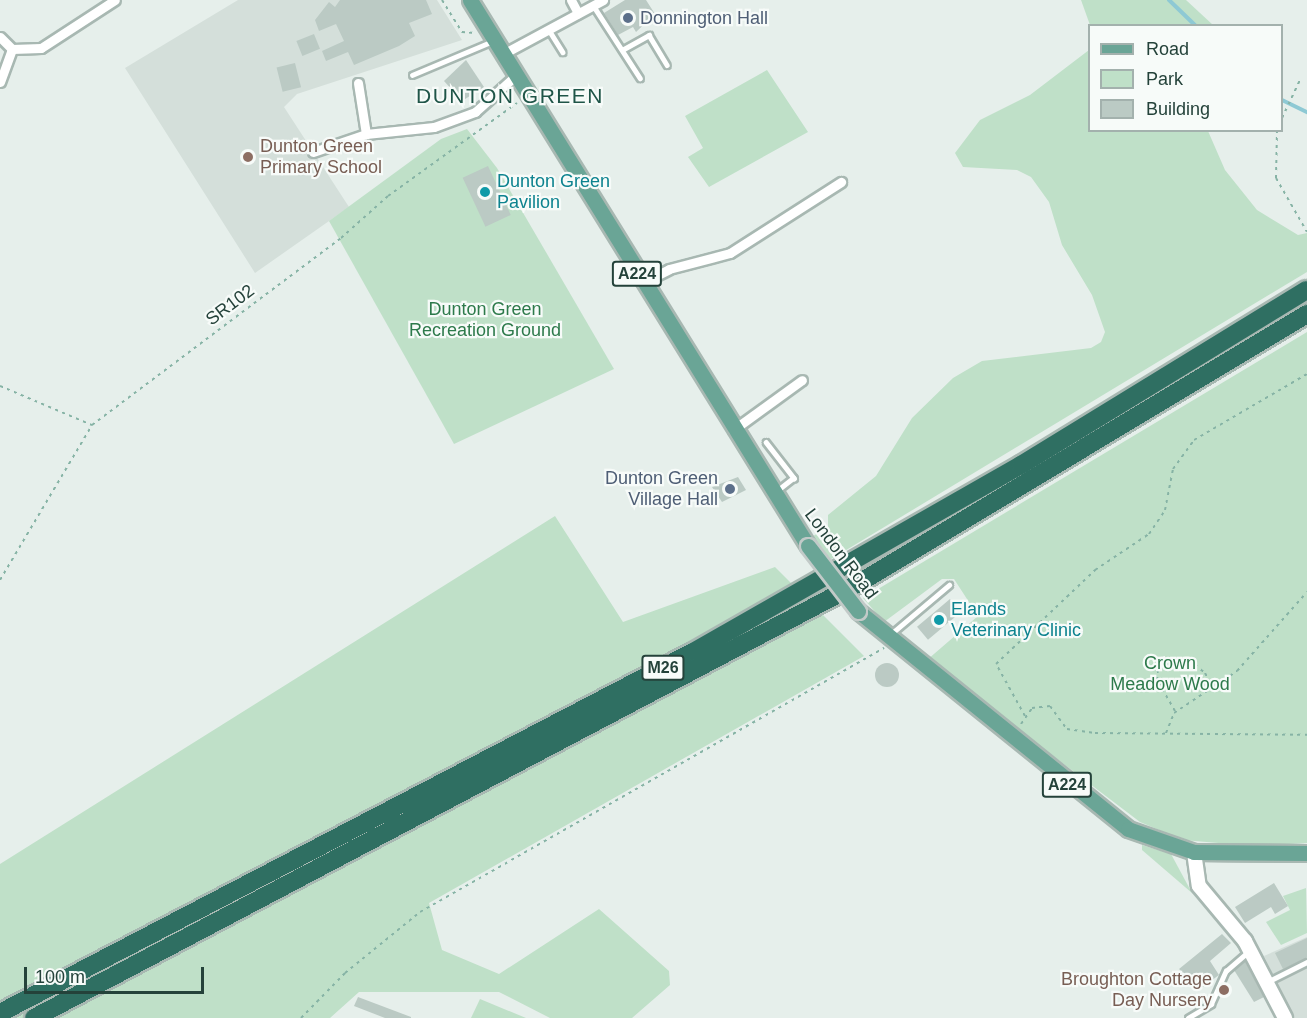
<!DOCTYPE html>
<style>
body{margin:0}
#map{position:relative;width:1307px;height:1018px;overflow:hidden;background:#e6efeb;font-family:Arial,sans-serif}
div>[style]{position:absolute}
.built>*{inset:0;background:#d4dfda}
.green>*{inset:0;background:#bfe0c8}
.stream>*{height:4px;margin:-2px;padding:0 2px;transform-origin:2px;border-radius:2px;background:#8ec9d4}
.building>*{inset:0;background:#bbcac4;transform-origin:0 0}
.round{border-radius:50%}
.path>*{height:2px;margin-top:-1px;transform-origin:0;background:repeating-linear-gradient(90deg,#86b3a5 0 3px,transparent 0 7.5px)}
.roads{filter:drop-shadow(2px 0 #a8b8b2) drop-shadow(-2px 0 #a8b8b2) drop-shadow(0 2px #a8b8b2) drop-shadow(0 -2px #a8b8b2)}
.lane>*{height:4.5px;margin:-2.25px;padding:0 2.25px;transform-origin:2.25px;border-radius:2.25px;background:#fff}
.street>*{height:9px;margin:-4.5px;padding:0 4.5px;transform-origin:4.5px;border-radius:4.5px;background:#fff}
.secondary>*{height:14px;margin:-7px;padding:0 7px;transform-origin:7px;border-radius:7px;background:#fff}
.primary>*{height:15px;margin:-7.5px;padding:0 7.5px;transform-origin:7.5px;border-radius:7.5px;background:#6aa596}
.highway>*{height:18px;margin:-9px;padding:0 9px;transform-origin:9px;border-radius:9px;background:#2f6f62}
.bridges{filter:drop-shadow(2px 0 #c2cac8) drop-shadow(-2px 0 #c2cac8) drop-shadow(0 2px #c2cac8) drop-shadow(0 -2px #c2cac8)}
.primary-bridge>*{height:15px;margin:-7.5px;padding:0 7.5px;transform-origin:7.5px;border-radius:7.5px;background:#6aa596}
.dots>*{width:16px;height:16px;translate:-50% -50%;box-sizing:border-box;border:3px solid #f7fbf9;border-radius:50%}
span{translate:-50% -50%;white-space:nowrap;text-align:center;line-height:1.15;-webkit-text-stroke:4.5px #f7fbf9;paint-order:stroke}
.shield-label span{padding:2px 4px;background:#f7fbf9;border:2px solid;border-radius:4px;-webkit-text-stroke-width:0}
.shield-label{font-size:16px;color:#24423a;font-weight:700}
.service-label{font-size:18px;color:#4e5e75}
.left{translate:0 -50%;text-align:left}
.right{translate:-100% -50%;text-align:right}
.education-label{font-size:18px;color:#785e54}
.culture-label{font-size:18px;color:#0d838f}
.street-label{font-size:18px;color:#24423a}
.park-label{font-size:18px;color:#2d7a4b}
.quarter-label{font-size:21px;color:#1f5548;letter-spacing:1.5px}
.legend{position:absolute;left:1088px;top:24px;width:195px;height:108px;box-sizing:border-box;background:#f7fbf9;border:2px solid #a3b1ad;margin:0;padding:8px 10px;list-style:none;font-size:18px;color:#24423a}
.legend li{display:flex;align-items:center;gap:12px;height:30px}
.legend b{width:30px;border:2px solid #a3b1ad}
.scale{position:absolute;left:24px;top:967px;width:180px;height:27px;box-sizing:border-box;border:3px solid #24423a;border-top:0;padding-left:8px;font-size:18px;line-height:21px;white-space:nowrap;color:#24423a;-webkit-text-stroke:4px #f7fbf9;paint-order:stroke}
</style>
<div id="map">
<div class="built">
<i style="clip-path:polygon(238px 0,437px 0,462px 40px,297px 94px,284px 107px,349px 207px,255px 273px,125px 68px)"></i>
<i style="clip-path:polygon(1307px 937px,1307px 1018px,1294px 1018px,1264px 956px)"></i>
</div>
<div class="green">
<i style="clip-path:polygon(1081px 0,1186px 0,1213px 25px,1090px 25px)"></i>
<i style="clip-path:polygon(1089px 50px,1090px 130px,1208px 131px,1225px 170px,1257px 210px,1298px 235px,1307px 233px,1307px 272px,828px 561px,810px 538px,828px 527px,828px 515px,876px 476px,912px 418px,953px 378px,982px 361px,1091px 348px,1101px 342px,1105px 332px,1092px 295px,1062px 245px,1049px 202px,1031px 177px,1017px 170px,963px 167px,955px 153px,980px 120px,1030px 95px)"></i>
<i style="clip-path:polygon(767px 70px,808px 132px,709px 187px,688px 157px,703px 148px,685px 116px)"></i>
<i style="clip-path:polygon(467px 129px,497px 168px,614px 369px,454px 444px,329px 221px,441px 139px)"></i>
<i style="clip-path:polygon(1307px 332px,1307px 843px,1254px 846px,1183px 840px,1140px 822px,927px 660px,978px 616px,954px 579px,942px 579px,884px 622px,863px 598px)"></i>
<i style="clip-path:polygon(555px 516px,623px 622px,775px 567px,864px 656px,429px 903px,442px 950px,499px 974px,599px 909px,669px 971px,670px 985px,632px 1018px,550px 1018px,499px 992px,359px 992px,330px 1018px,0 1018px,0 864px)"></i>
<i style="clip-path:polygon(1142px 845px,1171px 854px,1192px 893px,1142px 850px)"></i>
<i style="clip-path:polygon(1306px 888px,1307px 933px,1281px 945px,1266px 922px,1290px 910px,1283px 896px)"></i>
<i style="clip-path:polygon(480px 999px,526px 1018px,471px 1018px)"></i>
</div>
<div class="stream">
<i style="left:1169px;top:0;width:37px;rotate:44deg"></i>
<i style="left:1282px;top:100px;width:28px;rotate:26deg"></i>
</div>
<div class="building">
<i style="clip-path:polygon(340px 0,426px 0,432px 14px,409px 23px,415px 36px,399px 46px,354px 65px,348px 52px,326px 61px,322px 51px,344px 41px,336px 24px,319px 31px,315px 20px,329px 2px,335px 7px)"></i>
<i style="clip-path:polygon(625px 0,646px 0,655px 14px,636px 32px,633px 27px,618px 35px,604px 13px)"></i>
<i style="left:314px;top:34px;width:16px;height:19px;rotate:68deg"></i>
<i style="clip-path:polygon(466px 60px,484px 87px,462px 101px,444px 81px)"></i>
<i style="left:295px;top:63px;width:25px;height:19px;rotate:76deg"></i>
<i style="left:488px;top:166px;width:54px;height:28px;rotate:65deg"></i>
<i style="clip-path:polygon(738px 477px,746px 490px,722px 502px,712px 487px)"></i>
<i style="left:950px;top:599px;width:17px;height:43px;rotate:50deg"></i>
<i class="round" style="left:875px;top:663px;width:24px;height:24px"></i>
<i style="clip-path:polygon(1274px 883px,1288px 906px,1275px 914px,1271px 907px,1245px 923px,1235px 907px)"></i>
<i style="clip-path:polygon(1222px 934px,1231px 943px,1210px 961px,1219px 975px,1200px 989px,1179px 969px)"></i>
<i style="clip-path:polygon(1307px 938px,1307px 958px,1283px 969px,1275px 953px)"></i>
<i style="clip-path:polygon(1245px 961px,1264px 997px,1254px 1002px,1234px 970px)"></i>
<i style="clip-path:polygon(358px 997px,411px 1017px,411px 1018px,385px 1018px,354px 1006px)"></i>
</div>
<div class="path">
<i style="left:442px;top:0;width:38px;rotate:58deg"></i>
<i style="left:462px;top:32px;width:13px;rotate:4deg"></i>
<i style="left:1282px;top:118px;width:42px;rotate:-64.7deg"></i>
<i style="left:1277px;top:130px;width:48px;rotate:91.2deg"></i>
<i style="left:1276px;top:178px;width:62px;rotate:60.1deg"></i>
<i style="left:0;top:386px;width:100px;rotate:23deg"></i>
<i style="left:0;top:580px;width:180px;rotate:-59.3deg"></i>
<i style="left:92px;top:425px;width:311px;rotate:-36.9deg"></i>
<i style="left:341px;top:238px;width:63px;rotate:-41.8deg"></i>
<i style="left:388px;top:196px;width:159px;rotate:-35.8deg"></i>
<i style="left:1175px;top:711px;width:36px;rotate:-120deg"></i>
<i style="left:1157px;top:680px;width:14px;rotate:-86deg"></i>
<i style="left:1158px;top:666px;width:32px;rotate:-11deg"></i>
<i style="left:1189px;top:660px;width:21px;rotate:39deg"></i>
<i style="left:1205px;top:673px;width:18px;rotate:63deg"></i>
<i style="left:1025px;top:716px;width:60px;rotate:-119.1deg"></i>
<i style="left:996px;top:664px;width:137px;rotate:-43.5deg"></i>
<i style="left:1095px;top:570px;width:65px;rotate:-33.7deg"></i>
<i style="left:1149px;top:534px;width:29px;rotate:-56deg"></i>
<i style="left:1165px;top:510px;width:42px;rotate:-79deg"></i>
<i style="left:1173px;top:469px;width:36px;rotate:-54deg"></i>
<i style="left:1194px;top:440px;width:131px;rotate:-30.3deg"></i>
<i style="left:1021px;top:724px;width:19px;rotate:-55deg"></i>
<i style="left:1032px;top:708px;width:18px;rotate:-6deg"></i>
<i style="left:1050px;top:706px;width:29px;rotate:54deg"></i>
<i style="left:1067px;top:729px;width:28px;rotate:8deg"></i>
<i style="left:1095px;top:733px;width:212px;rotate:0.5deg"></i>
<i style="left:1166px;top:733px;width:22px;rotate:-68deg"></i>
<i style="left:1174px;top:713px;width:76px;rotate:-33.7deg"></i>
<i style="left:1237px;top:671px;width:106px;rotate:-48.5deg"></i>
<i style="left:301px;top:1018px;width:63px;rotate:-45.6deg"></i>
<i style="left:345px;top:973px;width:97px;rotate:-39.1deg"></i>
<i style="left:420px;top:912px;width:534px;rotate:-29.64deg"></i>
</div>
<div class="roads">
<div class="lane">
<i style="left:593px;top:5px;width:87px;rotate:57.2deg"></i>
<i style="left:549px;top:30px;width:26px;rotate:58deg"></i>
<i style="left:622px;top:50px;width:31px;rotate:-29deg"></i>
<i style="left:649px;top:35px;width:35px;rotate:59deg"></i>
<i style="left:412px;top:75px;width:88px;rotate:-22.8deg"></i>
<i style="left:766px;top:442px;width:46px;rotate:52.1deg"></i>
<i style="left:794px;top:478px;width:23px;rotate:142deg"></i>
<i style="left:891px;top:634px;width:76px;rotate:-40.2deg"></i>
<i style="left:1269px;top:981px;width:42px;rotate:-26.6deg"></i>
<i style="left:1188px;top:1018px;width:27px;rotate:-31deg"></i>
<i style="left:1211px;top:1004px;width:36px;rotate:-66deg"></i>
<i style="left:1226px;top:971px;width:29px;rotate:-41deg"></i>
</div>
<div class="street">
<i style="left:571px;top:0;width:15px;rotate:62deg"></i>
<i style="left:0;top:37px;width:17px;rotate:45deg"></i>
<i style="left:12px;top:49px;width:29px;rotate:-2deg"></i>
<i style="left:41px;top:48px;width:88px;rotate:-33deg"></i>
<i style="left:501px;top:55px;width:116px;rotate:-28.3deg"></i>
<i style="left:0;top:82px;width:35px;rotate:-70deg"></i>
<i style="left:358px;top:83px;width:52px;rotate:81.1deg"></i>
<i style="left:313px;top:152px;width:56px;rotate:-18.8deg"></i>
<i style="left:366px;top:134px;width:68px;rotate:-5.9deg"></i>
<i style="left:434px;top:127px;width:44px;rotate:-20.1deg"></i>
<i style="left:475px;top:112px;width:51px;rotate:-41.8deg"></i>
<i style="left:642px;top:283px;width:30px;rotate:-27deg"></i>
<i style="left:669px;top:269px;width:63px;rotate:-14.7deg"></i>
<i style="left:730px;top:253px;width:132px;rotate:-32.6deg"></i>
<i style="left:733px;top:430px;width:85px;rotate:-35.9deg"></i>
</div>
<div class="secondary">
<i style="left:1194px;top:852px;width:34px;rotate:82deg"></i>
<i style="left:1199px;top:886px;width:72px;rotate:50.1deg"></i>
<i style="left:1245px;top:941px;width:87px;rotate:62.5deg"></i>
</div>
<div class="primary">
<i style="left:470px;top:0;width:642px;rotate:58.24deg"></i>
<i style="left:858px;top:611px;width:347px;rotate:38.9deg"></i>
<i style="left:1128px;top:829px;width:70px;rotate:19.2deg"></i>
<i style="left:1194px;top:852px;width:113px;rotate:0.5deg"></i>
</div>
<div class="highway">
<i style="left:0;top:1013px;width:781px;rotate:-27.52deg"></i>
<i style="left:693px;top:652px;width:378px;rotate:-29.7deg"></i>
<i style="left:1021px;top:465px;width:335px;rotate:-31.5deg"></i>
<i style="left:34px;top:1018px;width:933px;rotate:-27.8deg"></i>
<i style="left:859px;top:583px;width:523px;rotate:-30.98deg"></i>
</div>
</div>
<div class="bridges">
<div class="primary-bridge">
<i style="left:808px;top:546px;width:82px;rotate:52.4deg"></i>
</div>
</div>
<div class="dots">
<i style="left:628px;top:18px;background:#5c6f8a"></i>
<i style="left:248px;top:157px;background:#8d6e63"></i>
<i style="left:485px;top:192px;background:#0f9aa8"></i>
<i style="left:730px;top:489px;background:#5c6f8a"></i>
<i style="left:939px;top:620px;background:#0f9aa8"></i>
<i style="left:1224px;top:990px;background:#8d6e63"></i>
</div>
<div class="shield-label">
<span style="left:637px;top:274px">A224</span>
<span style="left:663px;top:668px">M26</span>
<span style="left:1067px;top:785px">A224</span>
</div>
<div class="service-label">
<span class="left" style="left:640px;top:18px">Donnington Hall</span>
<span class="right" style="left:718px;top:489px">Dunton Green<br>Village Hall</span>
</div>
<div class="education-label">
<span class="left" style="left:260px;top:157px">Dunton Green<br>Primary School</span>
<span class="right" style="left:1212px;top:990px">Broughton Cottage<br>Day Nursery</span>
</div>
<div class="culture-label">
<span class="left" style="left:497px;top:192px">Dunton Green<br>Pavilion</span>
<span class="left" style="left:951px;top:620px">Elands<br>Veterinary Clinic</span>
</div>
<div class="street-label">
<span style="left:230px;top:305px;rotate:-37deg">SR102</span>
<span style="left:841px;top:554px;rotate:53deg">London Road</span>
</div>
<div class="park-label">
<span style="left:485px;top:320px">Dunton Green<br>Recreation Ground</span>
<span style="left:1170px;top:674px">Crown<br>Meadow Wood</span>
</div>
<div class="quarter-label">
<span style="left:510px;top:96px">DUNTON GREEN</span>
</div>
<ul class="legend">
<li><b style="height:8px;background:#6aa596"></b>Road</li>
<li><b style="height:16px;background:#bfe0c8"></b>Park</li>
<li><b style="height:16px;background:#bbcac4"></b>Building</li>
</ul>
<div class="scale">100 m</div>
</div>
